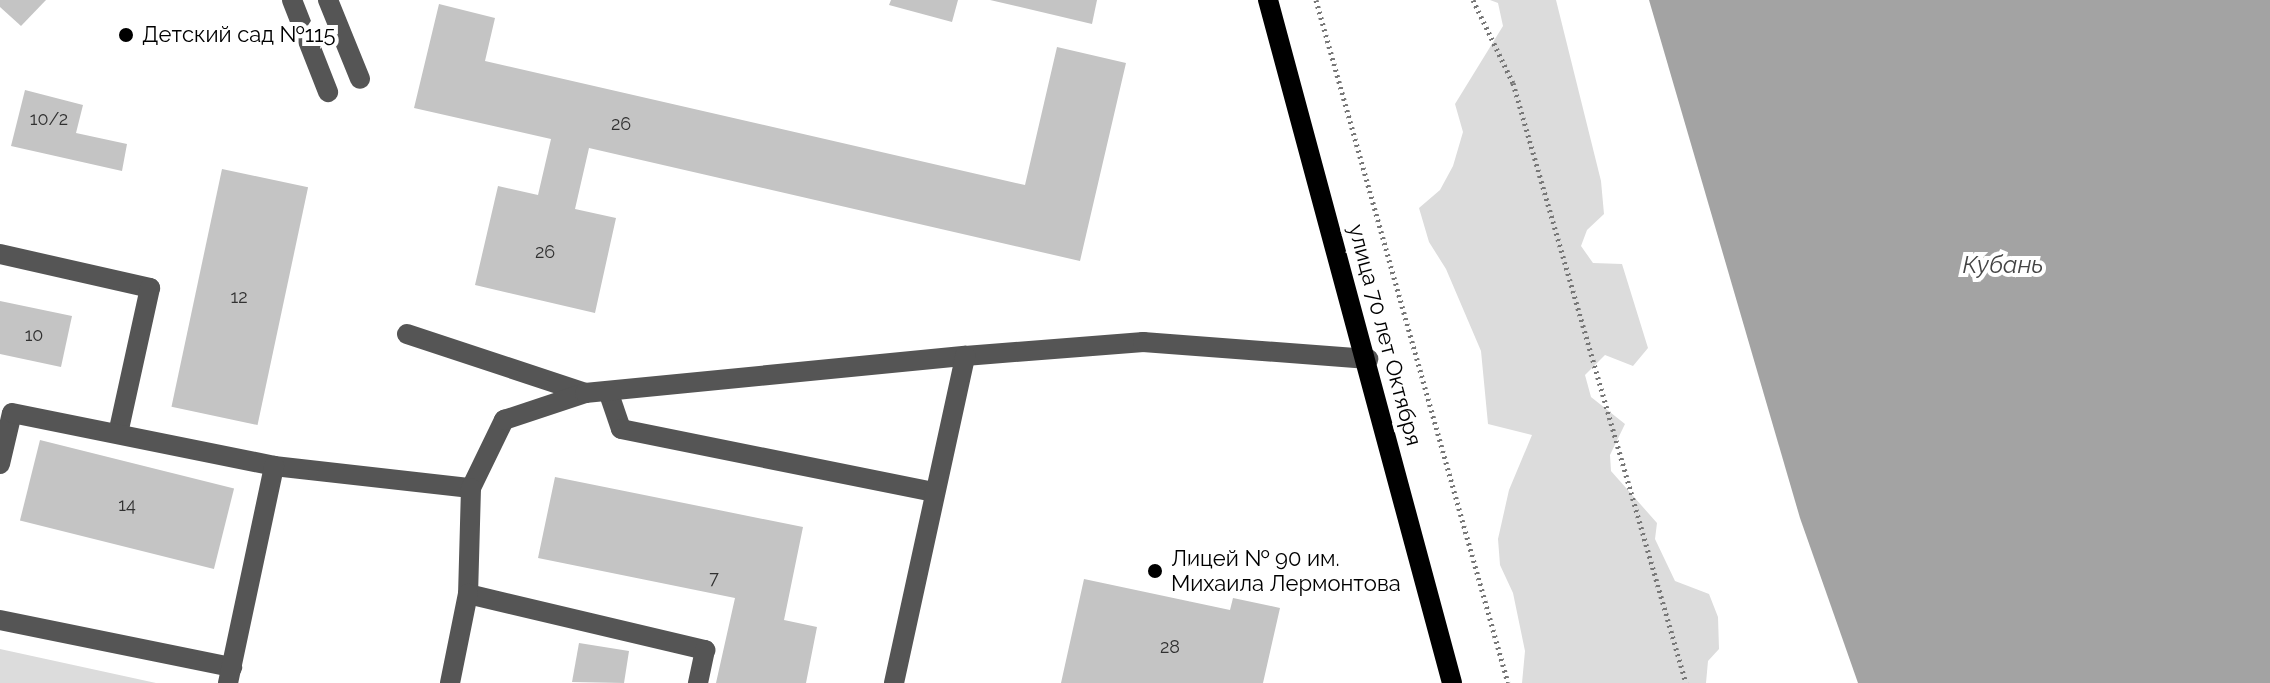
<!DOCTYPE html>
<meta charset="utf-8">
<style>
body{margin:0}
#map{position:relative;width:2270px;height:683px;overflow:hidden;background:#fff;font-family:Raleway,sans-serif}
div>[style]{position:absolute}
.green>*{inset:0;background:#dcdcdc}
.water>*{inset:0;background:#a3a3a3}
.building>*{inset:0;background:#c4c4c4;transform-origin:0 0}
.path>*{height:5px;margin-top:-2.5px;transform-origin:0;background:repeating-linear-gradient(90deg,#777 0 2px,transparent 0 6px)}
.minor>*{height:20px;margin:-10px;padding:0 10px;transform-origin:10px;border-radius:10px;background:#555}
.major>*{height:20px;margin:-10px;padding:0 10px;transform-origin:10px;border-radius:10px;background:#000}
.dots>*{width:22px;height:22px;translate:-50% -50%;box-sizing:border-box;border:4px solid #fff;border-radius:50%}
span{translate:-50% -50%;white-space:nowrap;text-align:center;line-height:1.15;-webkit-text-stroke:8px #fff;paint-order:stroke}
.number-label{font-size:18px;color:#313131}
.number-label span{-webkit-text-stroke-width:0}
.poi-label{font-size:22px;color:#000}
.left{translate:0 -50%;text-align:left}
.street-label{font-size:22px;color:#000}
.water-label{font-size:24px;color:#444;font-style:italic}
</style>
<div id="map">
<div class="green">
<i style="clip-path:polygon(1490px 0,1556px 0,1601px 181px,1604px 214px,1587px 230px,1581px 246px,1593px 263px,1622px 264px,1648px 348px,1633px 366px,1605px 355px,1585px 375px,1591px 397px,1625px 424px,1610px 455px,1611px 471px,1657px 523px,1655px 539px,1675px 581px,1709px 594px,1718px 617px,1719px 649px,1708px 661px,1706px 683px,1522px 683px,1525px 651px,1513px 593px,1500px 565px,1498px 539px,1509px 490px,1532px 435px,1488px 424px,1481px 351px,1446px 269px,1429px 242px,1419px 208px,1440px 190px,1453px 166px,1463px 132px,1455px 104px,1503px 26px,1498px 3px)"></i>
<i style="clip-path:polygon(0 649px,156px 683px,0 683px)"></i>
</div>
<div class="water">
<i style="clip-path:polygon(1649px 0,2270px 0,2270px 683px,1858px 683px,1800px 518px)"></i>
</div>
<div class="building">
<i style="clip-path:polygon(0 0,46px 0,21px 26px,0 7px)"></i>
<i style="clip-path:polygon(891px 0,958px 0,952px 22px,889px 5px)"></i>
<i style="clip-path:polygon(990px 0,1097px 0,1092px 24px)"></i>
<i style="clip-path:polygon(439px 4px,495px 18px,485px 61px,1025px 185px,1057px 47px,1126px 63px,1080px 261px,589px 148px,575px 209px,616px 218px,595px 313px,475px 285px,498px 186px,538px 195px,551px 139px,414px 108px)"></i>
<i style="clip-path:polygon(25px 90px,83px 105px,76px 133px,127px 144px,122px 171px,11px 146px)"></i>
<i style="left:222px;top:169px;width:88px;height:243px;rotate:12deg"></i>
<i style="clip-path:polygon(0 301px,72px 316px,61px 367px,0 354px)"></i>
<i style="left:40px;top:440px;width:200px;height:83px;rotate:14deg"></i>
<i style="clip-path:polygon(555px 477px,803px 527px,784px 620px,817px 627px,806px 683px,716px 683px,735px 598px,538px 558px)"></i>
<i style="clip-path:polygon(1084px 579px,1230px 610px,1233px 598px,1280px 608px,1263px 683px,1061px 683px)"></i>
<i style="clip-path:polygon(579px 643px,629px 651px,624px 683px,572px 682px)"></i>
</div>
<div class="path">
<i style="left:1316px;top:0;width:709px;rotate:74.3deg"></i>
<i style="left:1473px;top:0;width:92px;rotate:64.3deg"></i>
<i style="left:1513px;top:83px;width:624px;rotate:73.92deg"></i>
</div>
<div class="minor">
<i style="left:292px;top:0;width:99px;rotate:68.6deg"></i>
<i style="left:328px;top:0;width:85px;rotate:67.9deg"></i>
<i style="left:0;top:254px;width:154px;rotate:12.8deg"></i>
<i style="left:150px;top:288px;width:149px;rotate:102.4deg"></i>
<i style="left:407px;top:334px;width:188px;rotate:18.3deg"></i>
<i style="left:608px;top:391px;width:40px;rotate:71.1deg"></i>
<i style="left:621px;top:429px;width:319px;rotate:11.4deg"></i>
<i style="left:0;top:464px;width:52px;rotate:-76.8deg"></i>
<i style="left:12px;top:413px;width:267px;rotate:11.4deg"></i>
<i style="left:274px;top:466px;width:198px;rotate:6.4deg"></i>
<i style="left:471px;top:488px;width:76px;rotate:-64.1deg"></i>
<i style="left:504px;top:420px;width:85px;rotate:-18.4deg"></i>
<i style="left:585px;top:393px;width:382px;rotate:-5.6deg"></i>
<i style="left:965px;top:356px;width:179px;rotate:-4.5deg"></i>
<i style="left:1143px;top:342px;width:226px;rotate:4.3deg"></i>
<i style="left:471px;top:488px;width:106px;rotate:91.6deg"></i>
<i style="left:468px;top:594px;width:244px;rotate:13.3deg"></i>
<i style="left:705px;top:650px;width:34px;rotate:102deg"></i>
<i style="left:0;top:620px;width:237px;rotate:11.5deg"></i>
<i style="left:228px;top:683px;width:222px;rotate:-78deg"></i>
<i style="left:450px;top:683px;width:91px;rotate:-78.6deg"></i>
<i style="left:894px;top:683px;width:335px;rotate:-77.7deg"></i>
</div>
<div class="major">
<i style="left:1268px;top:0;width:707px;rotate:74.92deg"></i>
</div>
<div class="dots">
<i style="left:126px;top:35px;background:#000"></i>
<i style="left:1155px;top:571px;background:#000"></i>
</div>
<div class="number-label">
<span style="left:49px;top:119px">10/2</span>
<span style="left:621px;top:124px">26</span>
<span style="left:545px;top:252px">26</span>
<span style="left:239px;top:297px">12</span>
<span style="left:34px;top:335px">10</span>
<span style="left:127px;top:505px">14</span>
<span style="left:714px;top:578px">7</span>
<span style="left:1170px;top:647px">28</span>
</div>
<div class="poi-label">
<span class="left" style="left:142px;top:35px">Детский сад №115</span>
<span class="left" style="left:1171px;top:571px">Лицей № 90 им.<br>Михаила Лермонтова</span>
</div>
<div class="street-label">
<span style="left:1385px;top:335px;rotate:75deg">улица 70 лет Октября</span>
</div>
<div class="water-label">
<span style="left:2003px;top:265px">Кубань</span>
</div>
</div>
